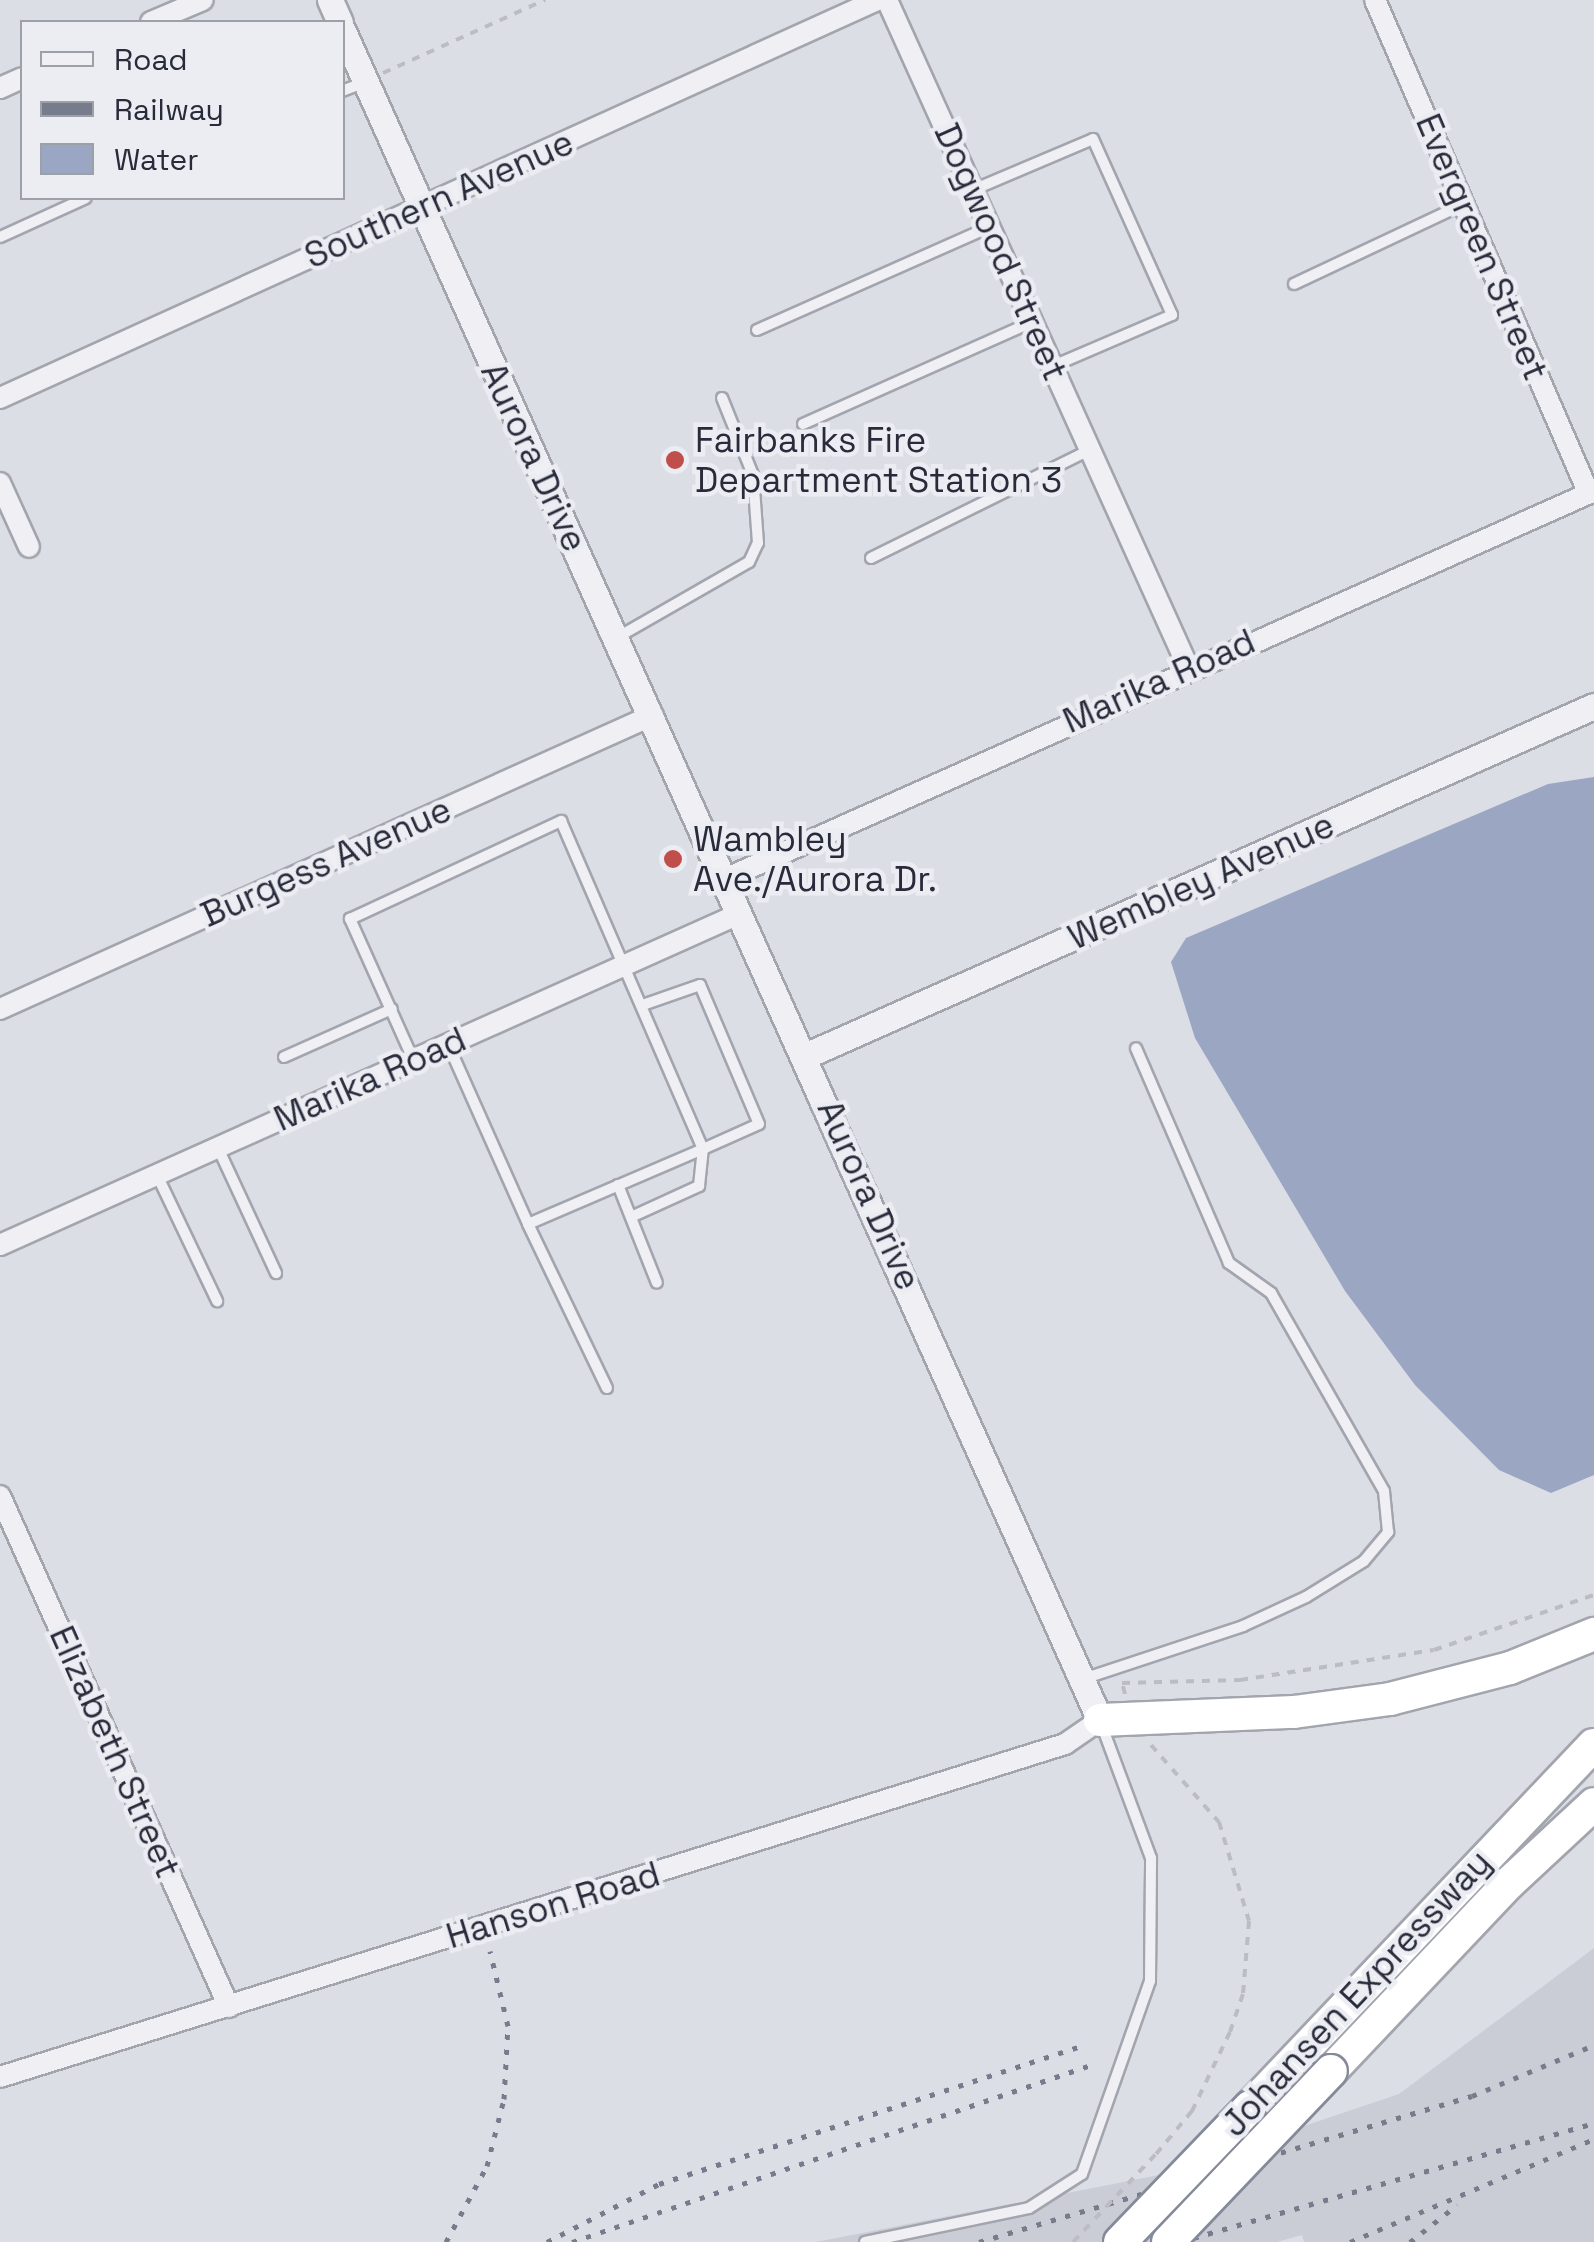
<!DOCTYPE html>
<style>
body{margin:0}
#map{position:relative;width:1594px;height:2242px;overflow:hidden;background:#dcdee5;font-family:"Space Grotesk",sans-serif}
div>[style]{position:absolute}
.built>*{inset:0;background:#cbcdd6}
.water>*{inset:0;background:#9aa6c2}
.path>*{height:4px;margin-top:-2px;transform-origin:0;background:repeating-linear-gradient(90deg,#bbbcc4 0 8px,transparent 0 16px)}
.roads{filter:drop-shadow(2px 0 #a2a5ae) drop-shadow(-2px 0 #a2a5ae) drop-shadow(0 2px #a2a5ae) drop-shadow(0 -2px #a2a5ae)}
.service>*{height:10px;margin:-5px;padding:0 5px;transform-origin:5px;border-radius:5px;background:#efeff4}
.minor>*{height:20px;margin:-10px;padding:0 10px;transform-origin:10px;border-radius:10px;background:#efeff4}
.tertiary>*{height:25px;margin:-12.5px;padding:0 12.5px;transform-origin:12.5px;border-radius:12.5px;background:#efeff4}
.trunk>*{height:32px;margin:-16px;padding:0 16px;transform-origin:16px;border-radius:16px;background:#fff}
.rail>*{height:5px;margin-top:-2.5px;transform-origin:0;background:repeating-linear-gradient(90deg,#777c8d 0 5px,transparent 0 15px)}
.path-bridge>*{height:4px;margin-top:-2px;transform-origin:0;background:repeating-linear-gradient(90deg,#bbbcc4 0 8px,transparent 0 16px)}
.bridges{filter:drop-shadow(2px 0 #858a9a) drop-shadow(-2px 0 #858a9a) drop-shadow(0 2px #858a9a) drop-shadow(0 -2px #858a9a)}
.trunk-bridge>*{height:32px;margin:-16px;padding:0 16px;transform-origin:16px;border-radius:16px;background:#fff}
.dots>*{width:28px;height:28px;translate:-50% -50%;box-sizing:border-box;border:5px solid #ebedf3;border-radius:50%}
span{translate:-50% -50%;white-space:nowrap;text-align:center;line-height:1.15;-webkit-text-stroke:9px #ebedf3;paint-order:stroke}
.street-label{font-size:35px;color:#282b3a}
.poi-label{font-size:35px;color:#282b3a}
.left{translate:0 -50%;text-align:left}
.legend{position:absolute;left:20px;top:20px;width:325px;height:180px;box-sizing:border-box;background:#ebedf3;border:2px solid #9d9fa9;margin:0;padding:12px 18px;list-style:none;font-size:30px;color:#282b3a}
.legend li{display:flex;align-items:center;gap:20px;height:50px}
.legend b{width:50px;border:2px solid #9d9fa9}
</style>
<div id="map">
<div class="built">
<i style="clip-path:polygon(1594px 1948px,1594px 2242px,1304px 2242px,1302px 2235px,1277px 2242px,816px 2242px,1159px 2175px,1399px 2094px)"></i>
</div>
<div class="water">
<i style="clip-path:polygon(1594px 777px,1594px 1475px,1551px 1493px,1499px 1470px,1415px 1385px,1345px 1291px,1195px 1038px,1171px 962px,1186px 938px,1548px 784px)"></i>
</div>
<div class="path">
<i style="left:383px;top:73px;width:178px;rotate:-24.3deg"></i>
<i style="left:1125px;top:1694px;width:11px;rotate:-105deg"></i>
<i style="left:1122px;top:1683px;width:118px;rotate:-1.5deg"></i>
<i style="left:1240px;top:1680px;width:196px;rotate:-8.8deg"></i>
<i style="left:1434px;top:1650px;width:169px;rotate:-19deg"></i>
<i style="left:1151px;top:1745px;width:103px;rotate:48.6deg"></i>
<i style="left:1219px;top:1822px;width:103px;rotate:73.1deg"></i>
<i style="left:1249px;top:1921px;width:73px;rotate:94.7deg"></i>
<i style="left:1243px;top:1994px;width:40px;rotate:108.9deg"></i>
<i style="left:1230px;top:2032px;width:88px;rotate:115.7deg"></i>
<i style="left:1192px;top:2111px;width:56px;rotate:129.9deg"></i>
</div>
<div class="roads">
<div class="service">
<i style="left:342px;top:91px;width:25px;rotate:-21deg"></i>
<i style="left:973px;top:190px;width:130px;rotate:-23deg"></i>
<i style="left:1093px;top:139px;width:193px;rotate:65.8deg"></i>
<i style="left:1172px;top:315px;width:129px;rotate:156.8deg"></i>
<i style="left:0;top:237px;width:94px;rotate:-24.4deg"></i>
<i style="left:1294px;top:284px;width:188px;rotate:-25.2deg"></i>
<i style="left:757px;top:330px;width:254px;rotate:-23.9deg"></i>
<i style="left:803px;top:424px;width:251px;rotate:-24deg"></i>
<i style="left:871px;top:558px;width:244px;rotate:-26.3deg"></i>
<i style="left:618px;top:637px;width:151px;rotate:-29.8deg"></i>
<i style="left:749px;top:562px;width:21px;rotate:-65deg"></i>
<i style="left:758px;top:543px;width:68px;rotate:-94.2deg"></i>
<i style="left:753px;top:475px;width:83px;rotate:-111.9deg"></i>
<i style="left:448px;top:1044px;width:197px;rotate:66deg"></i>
<i style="left:284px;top:1057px;width:118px;rotate:-24deg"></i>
<i style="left:413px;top:1059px;width:154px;rotate:-114.2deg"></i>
<i style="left:350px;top:919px;width:233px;rotate:-24.9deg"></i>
<i style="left:561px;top:821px;width:357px;rotate:66.6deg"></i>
<i style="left:703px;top:1149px;width:190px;rotate:156.8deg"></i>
<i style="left:528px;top:1224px;width:182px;rotate:64.3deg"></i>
<i style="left:218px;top:1148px;width:138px;rotate:65.1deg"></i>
<i style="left:157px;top:1175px;width:140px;rotate:64.5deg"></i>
<i style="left:618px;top:1185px;width:105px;rotate:68.3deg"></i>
<i style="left:631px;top:1217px;width:75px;rotate:-24.5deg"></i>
<i style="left:699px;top:1186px;width:37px;rotate:-84deg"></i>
<i style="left:703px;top:1149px;width:61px;rotate:-24.1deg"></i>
<i style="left:759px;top:1124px;width:151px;rotate:-113deg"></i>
<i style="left:700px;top:985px;width:60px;rotate:160.7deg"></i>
<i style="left:1083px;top:1679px;width:169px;rotate:-18.3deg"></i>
<i style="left:1243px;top:1626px;width:69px;rotate:-24.7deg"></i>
<i style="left:1306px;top:1597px;width:68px;rotate:-31.8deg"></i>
<i style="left:1364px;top:1561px;width:38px;rotate:-50deg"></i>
<i style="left:1388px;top:1532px;width:41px;rotate:-95.6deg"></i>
<i style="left:1384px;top:1491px;width:228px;rotate:-119.7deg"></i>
<i style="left:1271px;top:1293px;width:52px;rotate:-144.5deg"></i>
<i style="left:1229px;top:1263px;width:234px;rotate:-113.4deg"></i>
<i style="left:865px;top:2242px;width:167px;rotate:-11.7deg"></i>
<i style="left:1029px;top:2208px;width:63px;rotate:-32.7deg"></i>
<i style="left:1082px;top:2174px;width:205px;rotate:-70.6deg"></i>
<i style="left:1150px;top:1981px;width:123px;rotate:-89.5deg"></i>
<i style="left:1151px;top:1858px;width:141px;rotate:-110.4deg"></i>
</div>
<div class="minor">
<i style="left:887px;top:0;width:732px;rotate:65.71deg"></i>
<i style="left:1375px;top:0;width:538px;rotate:66.58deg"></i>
<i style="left:151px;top:22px;width:56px;rotate:-22.9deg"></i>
<i style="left:0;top:88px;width:24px;rotate:-24deg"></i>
<i style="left:0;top:398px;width:963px;rotate:-24.41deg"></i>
<i style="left:0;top:483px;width:70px;rotate:65.6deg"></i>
<i style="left:727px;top:878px;width:949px;rotate:-24.05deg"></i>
<i style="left:0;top:1009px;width:716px;rotate:-24.24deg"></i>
<i style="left:0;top:1245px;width:810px;rotate:-24.13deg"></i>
<i style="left:0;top:1496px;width:560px;rotate:65.86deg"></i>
<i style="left:0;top:2077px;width:1116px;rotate:-17.36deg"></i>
<i style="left:1065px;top:1744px;width:42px;rotate:-34.4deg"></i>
</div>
<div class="tertiary">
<i style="left:330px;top:0;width:24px;rotate:66deg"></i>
<i style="left:342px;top:29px;width:1853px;rotate:65.86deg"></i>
<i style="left:807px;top:1055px;width:861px;rotate:-23.92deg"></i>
</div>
<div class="trunk">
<i style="left:1100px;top:1720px;width:194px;rotate:-2.4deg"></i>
<i style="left:1294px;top:1712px;width:97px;rotate:-7.7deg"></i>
<i style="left:1390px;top:1699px;width:124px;rotate:-14.5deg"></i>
<i style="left:1510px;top:1668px;width:91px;rotate:-22deg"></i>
<i style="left:1331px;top:2071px;width:257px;rotate:-46.6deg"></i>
<i style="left:1508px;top:1884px;width:117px;rotate:-42.9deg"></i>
<i style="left:1250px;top:2107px;width:499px;rotate:-46.5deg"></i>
</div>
</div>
<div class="rail">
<i style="left:446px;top:2242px;width:86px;rotate:-61.7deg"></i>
<i style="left:487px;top:2166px;width:69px;rotate:-75.8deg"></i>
<i style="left:504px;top:2099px;width:73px;rotate:-86.9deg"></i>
<i style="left:508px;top:2026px;width:77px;rotate:-103.5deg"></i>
<i style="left:547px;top:2242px;width:126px;rotate:-27.4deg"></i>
<i style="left:659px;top:2184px;width:447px;rotate:-18.1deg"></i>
<i style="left:572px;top:2242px;width:548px;rotate:-18.83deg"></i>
<i style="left:979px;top:2242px;width:514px;rotate:-16.5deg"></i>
<i style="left:1472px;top:2096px;width:132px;rotate:-22.7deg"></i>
<i style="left:1179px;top:2242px;width:432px;rotate:-16deg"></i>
<i style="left:1350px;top:2242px;width:265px;rotate:-22.9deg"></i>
<i style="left:1410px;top:2242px;width:60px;rotate:-38.2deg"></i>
</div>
<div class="path-bridge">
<i style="left:1073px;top:2242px;width:121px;rotate:-46.7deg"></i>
</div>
<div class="bridges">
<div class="trunk-bridge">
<i style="left:1120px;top:2242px;width:187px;rotate:-46.1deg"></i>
<i style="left:1168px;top:2242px;width:236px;rotate:-46.4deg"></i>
</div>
</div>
<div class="dots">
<i style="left:675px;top:460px;background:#c04f4b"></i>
<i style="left:673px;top:859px;background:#c04f4b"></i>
</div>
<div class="street-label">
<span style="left:439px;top:199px;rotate:-24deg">Southern Avenue</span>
<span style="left:1482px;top:247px;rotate:67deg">Evergreen Street</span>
<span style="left:1001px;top:252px;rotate:66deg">Dogwood Street</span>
<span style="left:534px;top:457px;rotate:65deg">Aurora Drive</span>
<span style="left:1159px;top:681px;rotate:-24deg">Marika Road</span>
<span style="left:326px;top:862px;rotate:-24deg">Burgess Avenue</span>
<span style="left:1201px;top:881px;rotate:-24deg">Wembley Avenue</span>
<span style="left:370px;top:1079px;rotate:-24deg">Marika Road</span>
<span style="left:869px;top:1195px;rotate:66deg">Aurora Drive</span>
<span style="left:115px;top:1752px;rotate:66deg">Elizabeth Street</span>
<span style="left:553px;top:1905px;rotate:-17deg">Hanson Road</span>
<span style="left:1356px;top:1993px;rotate:-47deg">Johansen Expressway</span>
</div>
<div class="poi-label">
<span class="left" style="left:695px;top:460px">Fairbanks Fire<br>Department Station 3</span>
<span class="left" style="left:693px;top:859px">Wambley<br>Ave./Aurora Dr.</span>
</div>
<ul class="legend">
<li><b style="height:12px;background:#efeff4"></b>Road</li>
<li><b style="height:12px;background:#777c8d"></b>Railway</li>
<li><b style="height:28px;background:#9aa6c2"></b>Water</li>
</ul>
</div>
